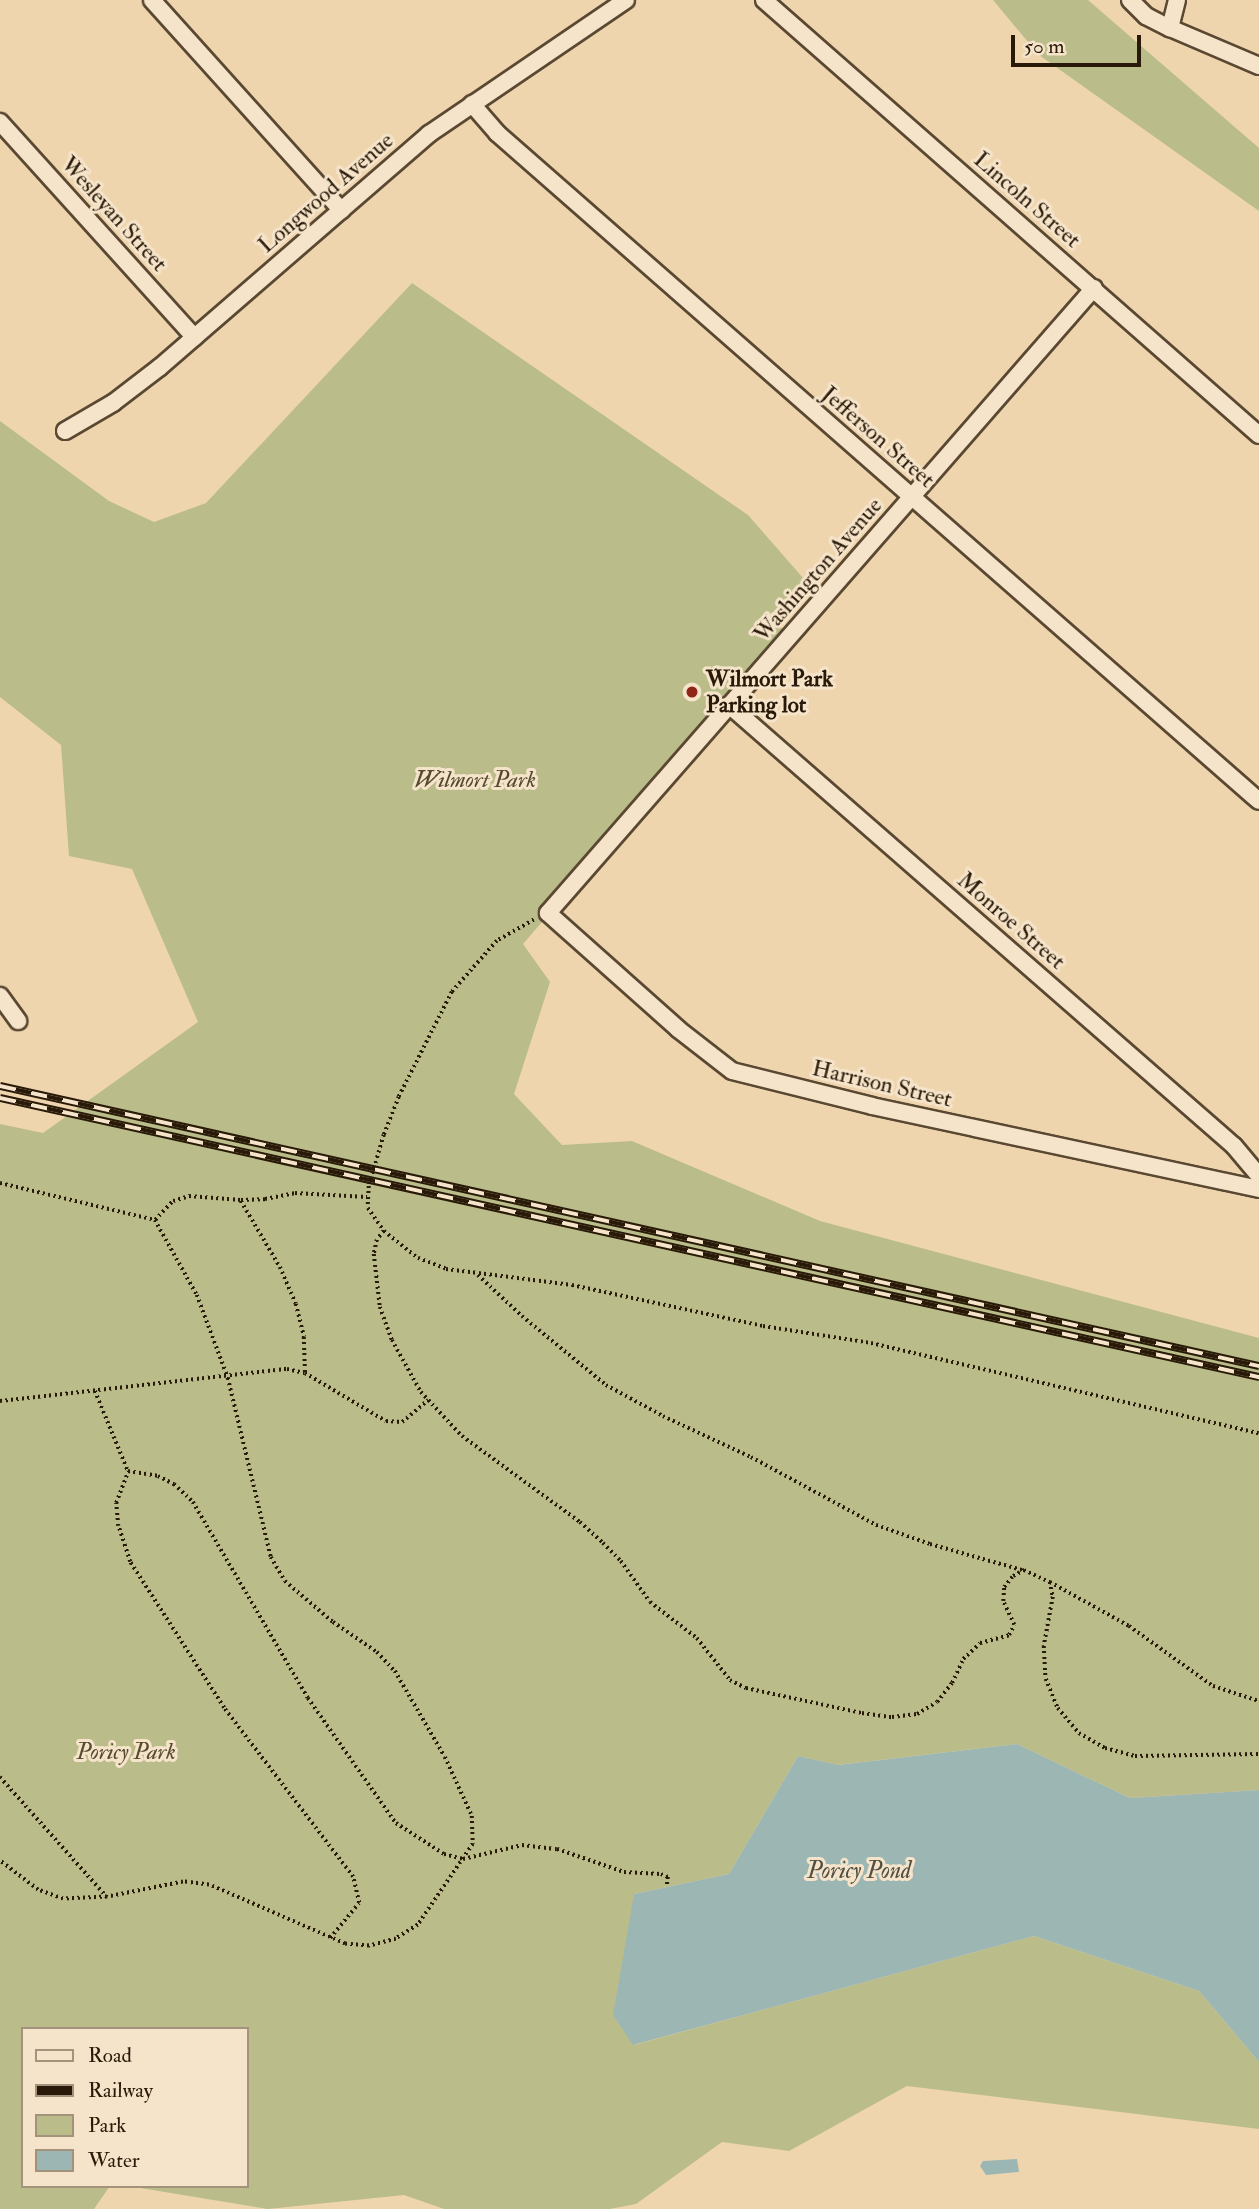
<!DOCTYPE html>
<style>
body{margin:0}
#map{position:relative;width:1259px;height:2209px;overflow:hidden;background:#efd5ae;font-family:"IM FELL Double Pica",serif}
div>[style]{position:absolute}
.green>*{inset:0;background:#babd8a}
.water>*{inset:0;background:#9cb7b3}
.path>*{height:3.5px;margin-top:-1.75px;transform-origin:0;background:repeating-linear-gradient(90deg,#291908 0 2px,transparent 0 5.5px)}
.roads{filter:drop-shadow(2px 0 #5a4832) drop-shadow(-2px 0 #5a4832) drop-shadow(0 2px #5a4832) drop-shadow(0 -2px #5a4832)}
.minor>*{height:16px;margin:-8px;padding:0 8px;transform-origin:8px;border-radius:8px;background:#f5e4ca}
.rail>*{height:8px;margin-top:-4px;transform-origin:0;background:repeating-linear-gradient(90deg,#f5e4ca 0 16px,#291908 0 32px);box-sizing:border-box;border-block:2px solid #291908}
.dots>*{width:19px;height:19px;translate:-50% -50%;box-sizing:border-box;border:4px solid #f5e4ca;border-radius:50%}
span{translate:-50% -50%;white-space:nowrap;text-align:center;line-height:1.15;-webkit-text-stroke:6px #f5e4ca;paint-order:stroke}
.street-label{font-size:23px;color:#291908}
.poi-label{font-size:23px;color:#291908;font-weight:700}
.left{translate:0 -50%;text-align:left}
.park-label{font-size:23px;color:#544a2f;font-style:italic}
.water-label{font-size:24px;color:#515044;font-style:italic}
.legend{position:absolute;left:21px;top:2027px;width:228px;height:161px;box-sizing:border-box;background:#f5e4ca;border:2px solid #a3937c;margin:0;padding:9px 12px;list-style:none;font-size:21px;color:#291908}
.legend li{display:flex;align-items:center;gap:14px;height:35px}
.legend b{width:35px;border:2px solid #a3937c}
.scale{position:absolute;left:1011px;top:35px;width:130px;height:32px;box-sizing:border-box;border:4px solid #291908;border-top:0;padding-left:9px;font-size:21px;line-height:24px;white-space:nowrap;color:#291908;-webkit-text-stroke:5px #f5e4ca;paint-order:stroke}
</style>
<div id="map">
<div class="green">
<i style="clip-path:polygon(993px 0,1088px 0,1259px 148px,1259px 211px,1039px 55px)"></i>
<i style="clip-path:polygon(412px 283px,748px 515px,810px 586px,767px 616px,790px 635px,523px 944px,550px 982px,514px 1094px,562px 1145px,632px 1141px,820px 1221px,1259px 1338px,1259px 1790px,1130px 1798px,1017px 1744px,837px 1765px,798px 1756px,729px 1874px,634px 1894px,634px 2045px,1034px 1936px,1199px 1991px,1259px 2062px,1259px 2129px,907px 2086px,789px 2151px,722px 2142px,636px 2204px,610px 2209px,444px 2209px,404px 2195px,268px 2209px,128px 2186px,247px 2186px,247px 2029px,23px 2029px,23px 2186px,110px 2186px,94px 2209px,0 2209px,0 1124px,43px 1133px,198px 1022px,132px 869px,69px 856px,61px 745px,0 697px,0 421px,109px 501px,154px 522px,206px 503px)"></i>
</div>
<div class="water">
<i style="clip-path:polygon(1017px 1744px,1130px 1798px,1259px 1790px,1259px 2062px,1199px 1991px,1034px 1936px,633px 2045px,613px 2015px,634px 1894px,729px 1874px,798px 1756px,838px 1765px)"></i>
<i style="clip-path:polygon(1017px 2159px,1019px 2172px,986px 2175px,980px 2166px,983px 2161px)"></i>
</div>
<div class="path">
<i style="left:534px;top:920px;width:43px;rotate:150.4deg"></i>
<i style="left:497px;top:941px;width:68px;rotate:131.4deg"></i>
<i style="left:452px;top:992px;width:118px;rotate:116.8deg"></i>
<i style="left:399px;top:1097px;width:41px;rotate:111.5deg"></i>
<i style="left:384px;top:1135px;width:53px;rotate:106.4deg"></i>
<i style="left:369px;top:1186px;width:22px;rotate:93deg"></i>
<i style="left:368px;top:1208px;width:28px;rotate:55deg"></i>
<i style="left:384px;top:1231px;width:43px;rotate:38.5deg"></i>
<i style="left:418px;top:1258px;width:30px;rotate:21deg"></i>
<i style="left:446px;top:1269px;width:127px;rotate:7.2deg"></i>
<i style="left:572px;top:1285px;width:195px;rotate:12.1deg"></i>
<i style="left:763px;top:1326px;width:109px;rotate:8.9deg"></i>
<i style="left:871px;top:1343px;width:398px;rotate:13.1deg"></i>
<i style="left:0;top:1183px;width:159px;rotate:13.4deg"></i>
<i style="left:155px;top:1220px;width:86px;rotate:60.8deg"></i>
<i style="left:197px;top:1295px;width:89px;rotate:69.5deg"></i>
<i style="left:228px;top:1378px;width:184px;rotate:76.5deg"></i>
<i style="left:271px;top:1557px;width:28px;rotate:60deg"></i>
<i style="left:285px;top:1581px;width:63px;rotate:40.5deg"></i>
<i style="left:333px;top:1622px;width:53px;rotate:34.3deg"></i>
<i style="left:377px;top:1652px;width:26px;rotate:47deg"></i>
<i style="left:395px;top:1671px;width:99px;rotate:59.8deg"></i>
<i style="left:445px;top:1757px;width:65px;rotate:65.4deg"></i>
<i style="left:472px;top:1816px;width:28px;rotate:88deg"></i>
<i style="left:473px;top:1844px;width:98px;rotate:124.2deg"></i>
<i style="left:418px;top:1925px;width:26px;rotate:148deg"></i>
<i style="left:396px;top:1939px;width:28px;rotate:165deg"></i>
<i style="left:369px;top:1946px;width:24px;rotate:-175deg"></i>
<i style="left:345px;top:1944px;width:148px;rotate:-156.5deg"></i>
<i style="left:209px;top:1885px;width:26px;rotate:-173deg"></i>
<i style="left:183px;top:1882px;width:77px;rotate:168.8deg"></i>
<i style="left:107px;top:1897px;width:44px;rotate:177.4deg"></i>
<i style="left:63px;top:1899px;width:27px;rotate:-160deg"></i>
<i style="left:38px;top:1890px;width:48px;rotate:-142.7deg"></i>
<i style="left:241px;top:1201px;width:77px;rotate:59.4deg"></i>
<i style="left:280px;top:1267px;width:40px;rotate:66.6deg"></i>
<i style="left:296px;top:1304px;width:34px;rotate:76deg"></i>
<i style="left:304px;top:1337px;width:36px;rotate:88deg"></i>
<i style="left:155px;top:1220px;width:26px;rotate:-47deg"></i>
<i style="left:173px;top:1201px;width:17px;rotate:-17deg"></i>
<i style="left:189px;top:1196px;width:52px;rotate:4.4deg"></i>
<i style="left:241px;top:1200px;width:24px;rotate:-2deg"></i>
<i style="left:265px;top:1199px;width:31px;rotate:-11deg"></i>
<i style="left:295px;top:1193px;width:72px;rotate:3.2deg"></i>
<i style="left:384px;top:1231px;width:11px;rotate:128deg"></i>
<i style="left:377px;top:1240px;width:14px;rotate:102deg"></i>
<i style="left:374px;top:1254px;width:53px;rotate:83.5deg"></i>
<i style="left:380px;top:1307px;width:35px;rotate:70deg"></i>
<i style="left:392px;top:1340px;width:60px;rotate:60.9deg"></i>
<i style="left:421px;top:1392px;width:60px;rotate:47deg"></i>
<i style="left:462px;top:1436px;width:146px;rotate:36.1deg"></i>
<i style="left:580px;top:1522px;width:31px;rotate:42deg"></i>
<i style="left:603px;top:1543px;width:25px;rotate:45deg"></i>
<i style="left:621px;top:1561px;width:50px;rotate:54.7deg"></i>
<i style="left:650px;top:1602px;width:59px;rotate:37.5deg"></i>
<i style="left:697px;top:1638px;width:53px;rotate:51.8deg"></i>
<i style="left:730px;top:1680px;width:18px;rotate:27deg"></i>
<i style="left:746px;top:1688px;width:119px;rotate:12.2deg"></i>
<i style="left:862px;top:1713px;width:30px;rotate:8deg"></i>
<i style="left:892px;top:1717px;width:25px;rotate:-7deg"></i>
<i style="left:917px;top:1714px;width:23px;rotate:-31deg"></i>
<i style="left:937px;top:1702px;width:24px;rotate:-52deg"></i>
<i style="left:952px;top:1683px;width:26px;rotate:-65deg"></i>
<i style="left:963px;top:1659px;width:23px;rotate:-43deg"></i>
<i style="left:980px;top:1643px;width:30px;rotate:-15deg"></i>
<i style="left:1009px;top:1635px;width:11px;rotate:-63deg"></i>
<i style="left:1014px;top:1625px;width:26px;rotate:-115deg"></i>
<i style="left:1003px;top:1601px;width:14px;rotate:-86deg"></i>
<i style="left:1004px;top:1587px;width:14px;rotate:-51deg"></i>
<i style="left:1013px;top:1576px;width:13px;rotate:-29deg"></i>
<i style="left:1024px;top:1570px;width:29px;rotate:25deg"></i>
<i style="left:1050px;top:1582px;width:15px;rotate:79deg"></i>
<i style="left:1053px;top:1597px;width:50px;rotate:100.4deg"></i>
<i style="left:1044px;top:1646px;width:33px;rotate:87deg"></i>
<i style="left:1046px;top:1679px;width:31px;rotate:68deg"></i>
<i style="left:1058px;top:1708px;width:33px;rotate:50deg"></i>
<i style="left:1079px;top:1733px;width:30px;rotate:30deg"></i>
<i style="left:1105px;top:1748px;width:31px;rotate:15deg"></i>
<i style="left:1135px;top:1756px;width:124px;rotate:-0.9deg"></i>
<i style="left:478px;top:1275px;width:60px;rotate:43deg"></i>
<i style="left:522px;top:1316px;width:109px;rotate:39.4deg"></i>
<i style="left:606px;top:1385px;width:65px;rotate:28.5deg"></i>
<i style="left:663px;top:1416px;width:97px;rotate:25deg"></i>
<i style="left:751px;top:1457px;width:142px;rotate:28.5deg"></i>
<i style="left:876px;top:1525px;width:57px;rotate:19.4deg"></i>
<i style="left:930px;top:1544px;width:96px;rotate:15.8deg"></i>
<i style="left:95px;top:1391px;width:87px;rotate:67.6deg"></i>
<i style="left:0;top:1401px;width:289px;rotate:-6.4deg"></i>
<i style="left:287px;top:1369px;width:18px;rotate:13deg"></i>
<i style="left:305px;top:1373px;width:94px;rotate:30.7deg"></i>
<i style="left:386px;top:1421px;width:16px;rotate:4deg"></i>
<i style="left:402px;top:1422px;width:34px;rotate:-40deg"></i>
<i style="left:1050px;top:1582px;width:90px;rotate:29.1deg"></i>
<i style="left:1129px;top:1626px;width:103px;rotate:35.5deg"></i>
<i style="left:1213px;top:1686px;width:48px;rotate:18.1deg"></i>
<i style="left:0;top:1777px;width:161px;rotate:48.3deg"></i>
<i style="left:330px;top:1938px;width:45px;rotate:-50.4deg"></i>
<i style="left:359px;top:1903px;width:27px;rotate:-103deg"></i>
<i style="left:353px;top:1877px;width:213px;rotate:-127.4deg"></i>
<i style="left:224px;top:1708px;width:174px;rotate:-122.8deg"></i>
<i style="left:130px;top:1562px;width:38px;rotate:-108deg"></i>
<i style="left:118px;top:1526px;width:23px;rotate:-95deg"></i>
<i style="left:116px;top:1503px;width:34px;rotate:-69deg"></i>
<i style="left:128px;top:1471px;width:30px;rotate:9deg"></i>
<i style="left:158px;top:1476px;width:18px;rotate:27deg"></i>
<i style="left:174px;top:1484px;width:26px;rotate:43deg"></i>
<i style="left:193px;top:1502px;width:227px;rotate:59.6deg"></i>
<i style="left:308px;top:1698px;width:153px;rotate:54.9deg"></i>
<i style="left:396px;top:1823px;width:57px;rotate:32.9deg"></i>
<i style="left:444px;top:1854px;width:20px;rotate:15deg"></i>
<i style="left:463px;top:1859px;width:61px;rotate:-13.3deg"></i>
<i style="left:522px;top:1845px;width:35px;rotate:7deg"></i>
<i style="left:557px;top:1849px;width:71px;rotate:18.9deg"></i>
<i style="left:624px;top:1872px;width:37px;rotate:3deg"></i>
<i style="left:661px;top:1874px;width:8px;rotate:23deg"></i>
<i style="left:668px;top:1877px;width:10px;rotate:96deg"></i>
</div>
<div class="roads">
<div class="minor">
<i style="left:152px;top:0;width:283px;rotate:48deg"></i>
<i style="left:764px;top:0;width:659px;rotate:41.31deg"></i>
<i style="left:1130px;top:0;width:23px;rotate:45deg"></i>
<i style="left:1146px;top:16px;width:27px;rotate:27deg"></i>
<i style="left:1177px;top:0;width:29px;rotate:104deg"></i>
<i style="left:1170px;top:28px;width:97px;rotate:23.1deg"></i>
<i style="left:472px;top:104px;width:38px;rotate:49deg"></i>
<i style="left:497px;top:133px;width:1013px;rotate:41.24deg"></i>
<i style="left:0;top:122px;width:290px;rotate:47.9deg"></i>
<i style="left:1094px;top:288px;width:830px;rotate:131.14deg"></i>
<i style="left:548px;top:913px;width:174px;rotate:41.7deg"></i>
<i style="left:678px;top:1029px;width:68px;rotate:37.9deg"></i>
<i style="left:732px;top:1071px;width:144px;rotate:14deg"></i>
<i style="left:872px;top:1106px;width:396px;rotate:12.1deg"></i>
<i style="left:65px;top:431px;width:56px;rotate:-30.3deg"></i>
<i style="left:113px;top:403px;width:59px;rotate:-37.5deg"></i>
<i style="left:160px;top:367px;width:356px;rotate:-40.9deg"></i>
<i style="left:429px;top:134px;width:238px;rotate:-34.2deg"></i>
<i style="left:729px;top:705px;width:670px;rotate:41.13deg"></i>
<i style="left:1234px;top:1146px;width:39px;rotate:50deg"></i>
<i style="left:0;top:996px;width:31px;rotate:54deg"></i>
</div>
</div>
<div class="rail">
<i style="left:0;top:1086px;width:1290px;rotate:12.54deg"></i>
<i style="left:0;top:1098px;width:1290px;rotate:12.5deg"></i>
</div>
<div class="dots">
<i style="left:692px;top:692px;background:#8f2418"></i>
</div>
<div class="street-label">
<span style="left:326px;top:193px;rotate:-41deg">Longwood Avenue</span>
<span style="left:1027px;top:200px;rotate:41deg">Lincoln Street</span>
<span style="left:114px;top:214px;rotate:48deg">Wesleyan Street</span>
<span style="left:878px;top:437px;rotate:41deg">Jefferson Street</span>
<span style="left:818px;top:570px;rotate:-49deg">Washington Avenue</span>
<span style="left:1011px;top:921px;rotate:41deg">Monroe Street</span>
<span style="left:882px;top:1084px;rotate:13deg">Harrison Street</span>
</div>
<div class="poi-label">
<span class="left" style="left:706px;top:692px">Wilmort Park<br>Parking lot</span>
</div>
<div class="park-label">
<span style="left:475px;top:780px">Wilmort Park</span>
<span style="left:126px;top:1752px">Poricy Park</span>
</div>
<div class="water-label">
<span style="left:859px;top:1871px">Poricy Pond</span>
</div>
<ul class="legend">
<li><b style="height:9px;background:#f5e4ca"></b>Road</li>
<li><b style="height:9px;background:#291908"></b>Railway</li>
<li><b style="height:19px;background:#babd8a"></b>Park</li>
<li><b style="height:19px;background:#9cb7b3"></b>Water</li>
</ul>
<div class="scale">50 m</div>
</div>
